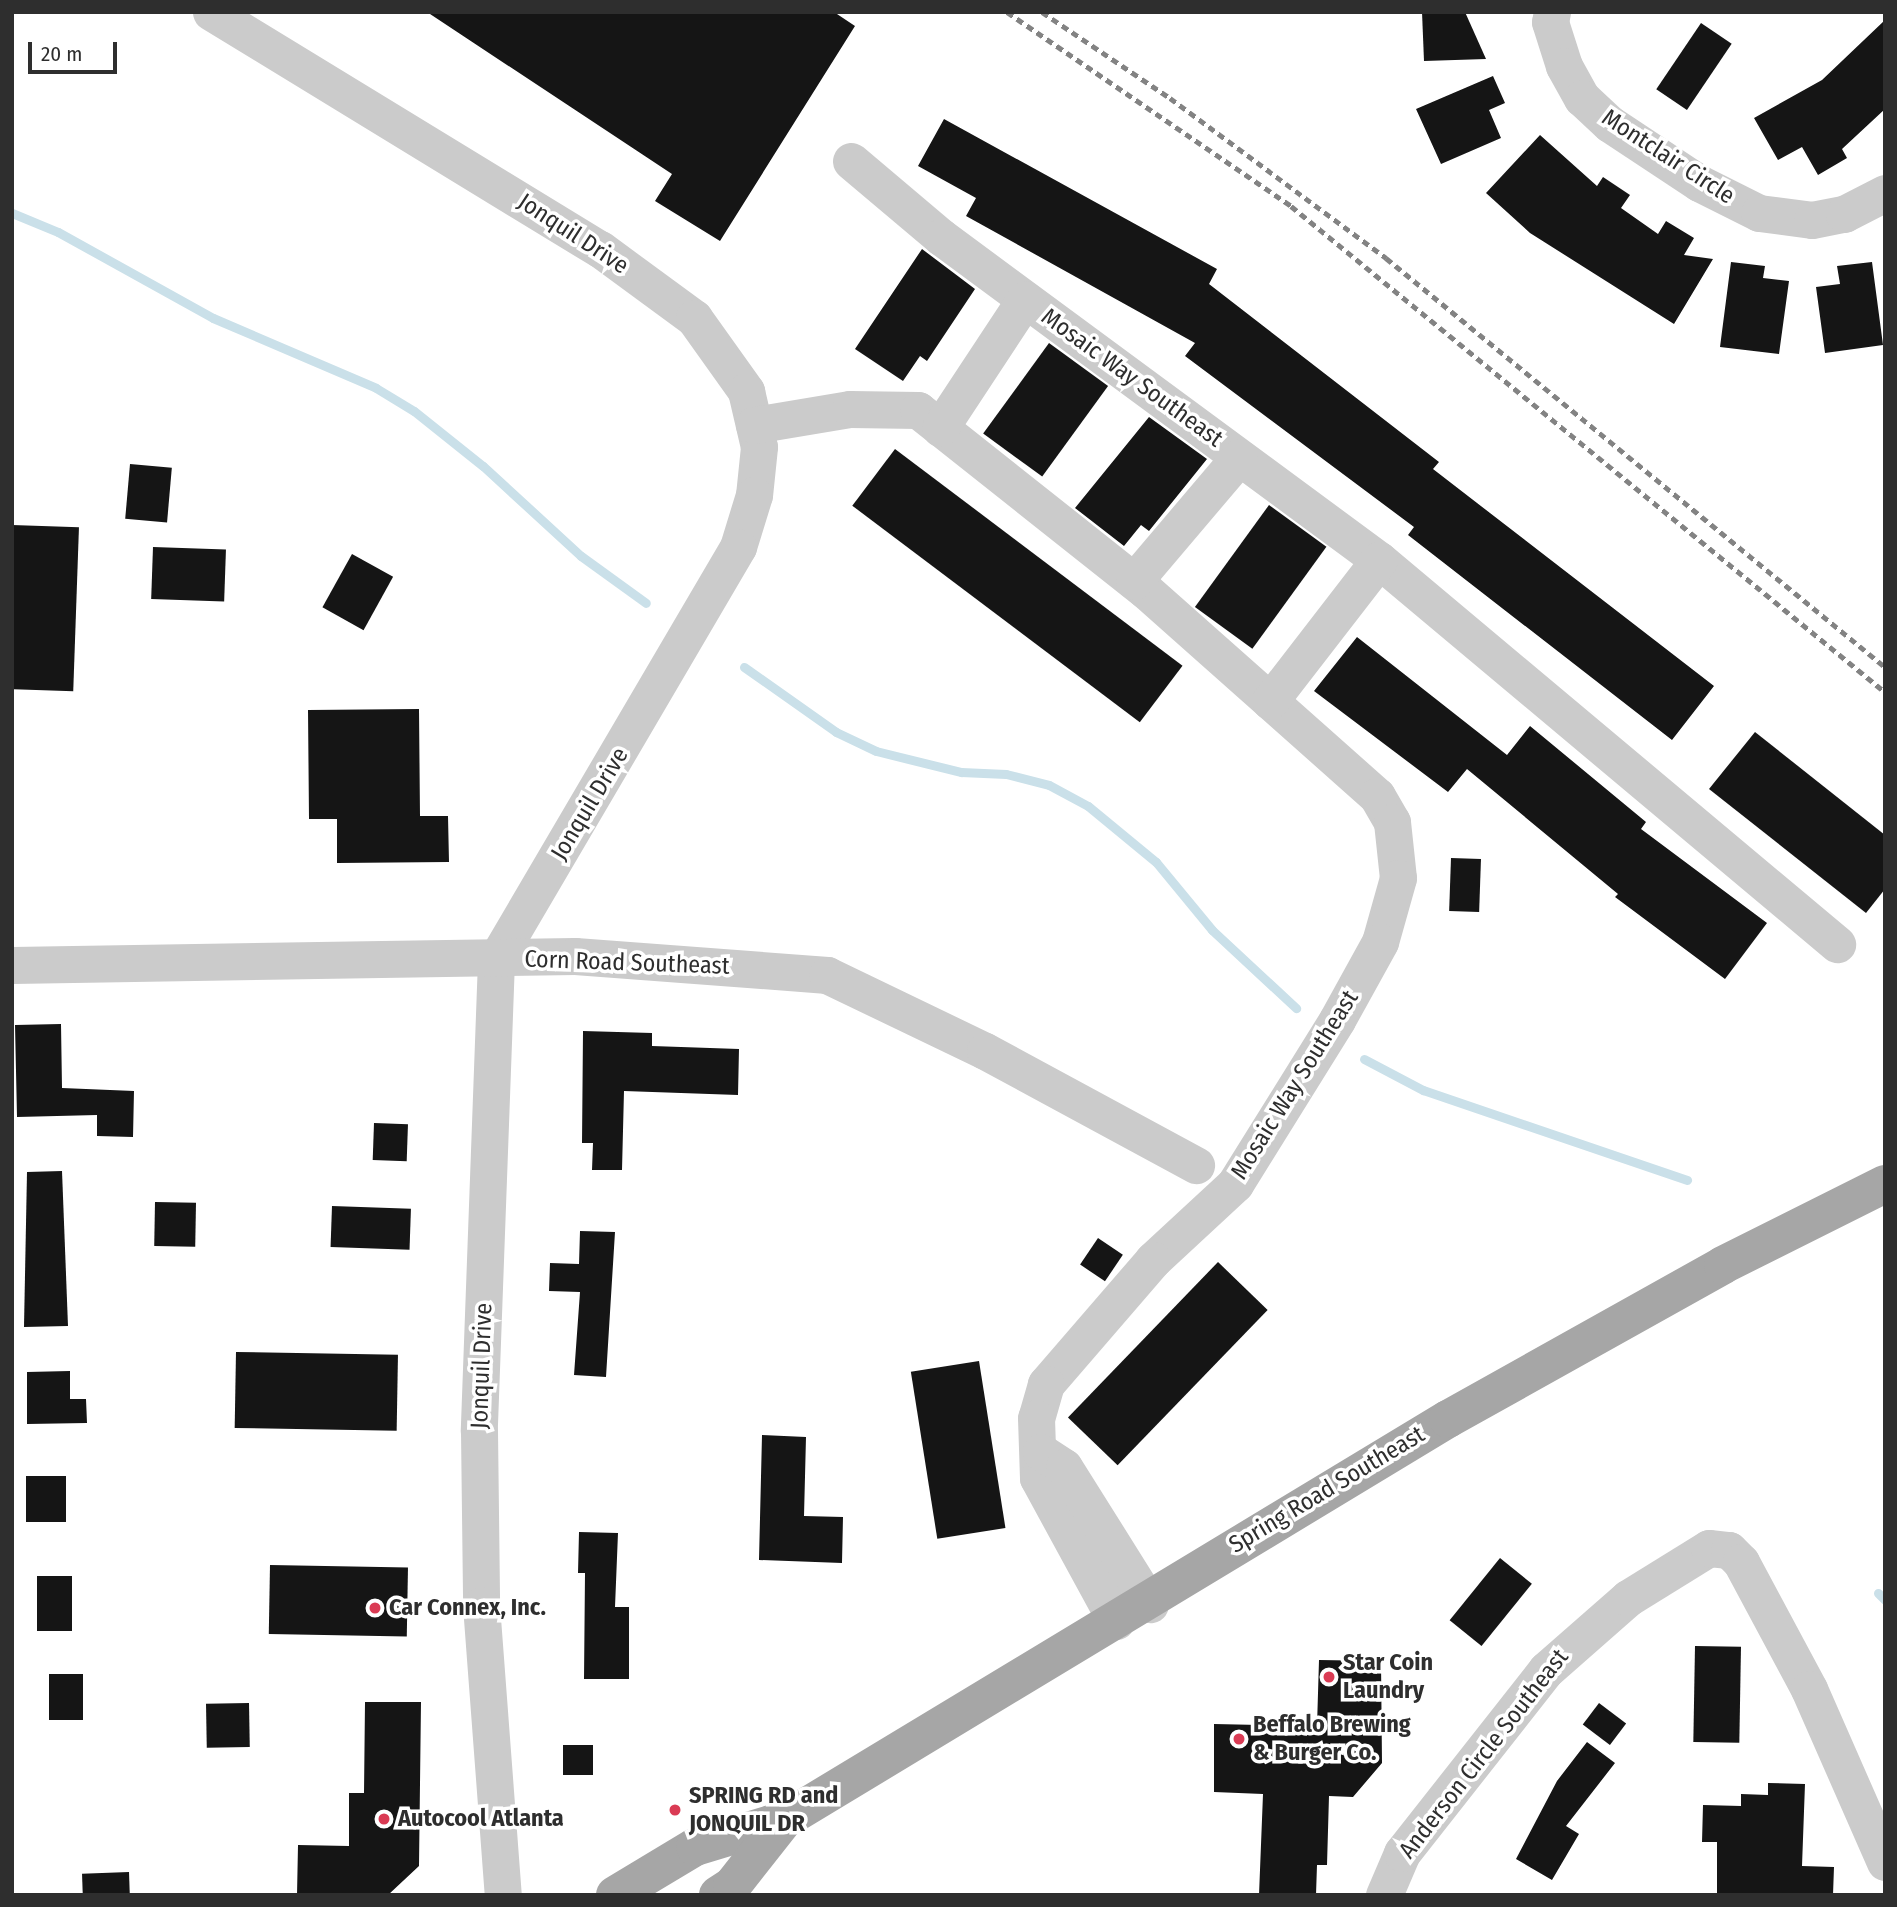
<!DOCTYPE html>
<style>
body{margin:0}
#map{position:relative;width:1897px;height:1907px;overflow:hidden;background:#fff;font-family:"Fira Sans Condensed",sans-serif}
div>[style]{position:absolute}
.stream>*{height:9px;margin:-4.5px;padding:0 4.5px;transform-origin:4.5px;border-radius:4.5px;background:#cae0e9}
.building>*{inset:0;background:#151515;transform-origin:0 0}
.minor>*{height:37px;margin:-18.5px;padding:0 18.5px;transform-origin:18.5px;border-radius:18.5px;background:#cbcbcb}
.major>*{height:38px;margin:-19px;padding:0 19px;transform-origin:19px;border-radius:19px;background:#a6a6a6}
.rail>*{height:5px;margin-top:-2.5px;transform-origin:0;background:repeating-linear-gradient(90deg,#838383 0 7px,transparent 0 12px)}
.dots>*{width:19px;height:19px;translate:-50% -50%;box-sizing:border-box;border:4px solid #fff;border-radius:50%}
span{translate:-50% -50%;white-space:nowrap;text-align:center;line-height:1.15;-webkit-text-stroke:7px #fff;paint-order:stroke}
.street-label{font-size:24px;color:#2e2e2e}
.poi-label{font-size:24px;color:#2e2e2e;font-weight:700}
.left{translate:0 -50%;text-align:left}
.frame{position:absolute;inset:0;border:14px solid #2e2e2e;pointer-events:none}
.scale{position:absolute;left:28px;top:42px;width:89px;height:32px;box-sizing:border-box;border:4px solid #2e2e2e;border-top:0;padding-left:9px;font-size:21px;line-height:24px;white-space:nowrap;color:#2e2e2e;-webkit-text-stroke:5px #fff;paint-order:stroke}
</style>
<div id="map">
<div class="stream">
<i style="left:12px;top:213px;width:50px;rotate:22.4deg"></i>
<i style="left:58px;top:232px;width:177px;rotate:29deg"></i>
<i style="left:213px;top:318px;width:177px;rotate:23.2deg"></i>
<i style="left:376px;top:388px;width:44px;rotate:31.2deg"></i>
<i style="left:414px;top:411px;width:88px;rotate:38.6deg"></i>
<i style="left:483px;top:466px;width:133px;rotate:42.6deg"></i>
<i style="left:581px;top:556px;width:80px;rotate:35.9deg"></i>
<i style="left:744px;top:667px;width:113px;rotate:35.2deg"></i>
<i style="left:836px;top:732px;width:44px;rotate:25.4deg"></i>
<i style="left:876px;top:751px;width:88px;rotate:13.9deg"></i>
<i style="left:961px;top:772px;width:45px;rotate:2.5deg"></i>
<i style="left:1006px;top:774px;width:44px;rotate:14.3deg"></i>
<i style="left:1049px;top:785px;width:44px;rotate:28.3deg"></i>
<i style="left:1088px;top:806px;width:88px;rotate:39.5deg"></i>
<i style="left:1156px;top:862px;width:88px;rotate:50.5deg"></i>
<i style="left:1212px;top:930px;width:115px;rotate:42.9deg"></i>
<i style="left:1364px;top:1059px;width:67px;rotate:27.7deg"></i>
<i style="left:1423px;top:1090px;width:279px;rotate:18.8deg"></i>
<i style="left:1878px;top:1593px;width:10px;rotate:45deg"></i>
</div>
<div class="building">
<i style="clip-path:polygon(427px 12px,834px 12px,855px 26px,720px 241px,655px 201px,672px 174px)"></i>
<i style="clip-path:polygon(1422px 12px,1465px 12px,1486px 59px,1424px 61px)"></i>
<i style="clip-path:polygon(1885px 20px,1885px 109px,1842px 149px,1847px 158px,1818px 175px,1802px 147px,1778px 160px,1754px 118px,1822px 80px)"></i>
<i style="left:1701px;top:23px;width:37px;height:80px;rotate:34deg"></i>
<i style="clip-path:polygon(1493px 76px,1505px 103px,1489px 110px,1501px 138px,1441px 164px,1416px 109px)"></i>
<i style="clip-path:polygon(944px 119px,1217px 269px,1209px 284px,1439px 462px,1433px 469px,1714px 686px,1672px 740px,1408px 535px,1414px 527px,1185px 356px,1195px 343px,966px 216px,976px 198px,918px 166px)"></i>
<i style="clip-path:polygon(1540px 135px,1597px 186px,1603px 177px,1630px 195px,1621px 208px,1658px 234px,1666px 221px,1694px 238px,1684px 255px,1713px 259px,1674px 324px,1530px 233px,1486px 193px)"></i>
<i style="clip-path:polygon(922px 249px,975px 289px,927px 361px,920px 356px,903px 381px,855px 349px)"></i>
<i style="clip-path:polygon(1731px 262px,1765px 266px,1763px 278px,1789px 281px,1779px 354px,1720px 347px)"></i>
<i style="clip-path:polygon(1872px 262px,1883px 345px,1825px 353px,1816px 287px,1840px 284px,1837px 266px)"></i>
<i style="left:1049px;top:343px;width:73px;height:112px;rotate:36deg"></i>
<i style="clip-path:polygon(1149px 417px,1207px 459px,1149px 531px,1141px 525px,1124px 546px,1075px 508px)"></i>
<i style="left:895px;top:449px;width:360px;height:71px;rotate:37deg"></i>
<i style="left:130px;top:464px;width:42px;height:55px;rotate:5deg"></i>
<i style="left:1269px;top:505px;width:71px;height:126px;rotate:36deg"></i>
<i style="left:12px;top:525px;width:67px;height:164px;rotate:2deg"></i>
<i style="left:153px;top:547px;width:73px;height:52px;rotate:2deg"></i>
<i style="left:352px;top:554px;width:47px;height:61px;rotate:29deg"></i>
<i style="clip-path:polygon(1357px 637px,1507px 755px,1530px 726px,1646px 822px,1641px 829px,1767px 923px,1725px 979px,1615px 897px,1618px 894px,1467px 769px,1448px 792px,1314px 691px)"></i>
<i style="clip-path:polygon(419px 709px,420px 816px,448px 816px,449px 862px,337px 863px,337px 819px,309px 819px,308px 710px)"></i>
<i style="clip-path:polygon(1755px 732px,1885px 835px,1885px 889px,1866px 913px,1709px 789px)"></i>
<i style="left:1451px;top:858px;width:30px;height:53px;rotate:2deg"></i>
<i style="clip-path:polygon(61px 1024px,62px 1088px,134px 1091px,133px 1137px,97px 1136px,97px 1115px,17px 1117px,15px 1025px)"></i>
<i style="clip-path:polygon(583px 1031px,652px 1033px,652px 1046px,739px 1049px,738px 1095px,624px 1091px,622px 1170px,592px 1170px,593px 1143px,582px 1143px)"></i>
<i style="left:374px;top:1123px;width:34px;height:37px;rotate:2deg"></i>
<i style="clip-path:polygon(62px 1171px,68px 1326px,24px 1327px,27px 1172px)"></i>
<i style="left:155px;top:1202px;width:41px;height:44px;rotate:1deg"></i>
<i style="left:332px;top:1206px;width:79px;height:41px;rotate:2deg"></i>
<i style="clip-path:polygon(580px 1231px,615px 1232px,606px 1377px,574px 1375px,580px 1292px,549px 1291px,550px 1263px,579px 1264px)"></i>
<i style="left:1098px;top:1238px;width:30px;height:32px;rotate:34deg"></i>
<i style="left:1218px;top:1262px;width:69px;height:216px;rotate:44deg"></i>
<i style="left:236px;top:1352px;width:162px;height:76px;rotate:1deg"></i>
<i style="left:979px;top:1361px;width:169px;height:69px;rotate:81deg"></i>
<i style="clip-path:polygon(70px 1371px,70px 1399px,86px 1399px,87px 1423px,27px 1424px,27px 1372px)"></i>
<i style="clip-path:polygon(762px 1435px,806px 1437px,804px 1516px,843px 1517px,842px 1563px,759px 1560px)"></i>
<i style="left:26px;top:1476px;width:40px;height:46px"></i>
<i style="clip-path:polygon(579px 1532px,618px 1533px,615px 1607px,629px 1607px,629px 1679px,584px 1679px,585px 1573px,578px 1573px)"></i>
<i style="left:1500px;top:1558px;width:41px;height:80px;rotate:39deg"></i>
<i style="left:270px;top:1565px;width:138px;height:69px;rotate:1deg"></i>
<i style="left:37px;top:1576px;width:35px;height:55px"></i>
<i style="left:1695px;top:1646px;width:46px;height:96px;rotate:1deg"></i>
<i style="clip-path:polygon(1319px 1660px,1381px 1661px,1382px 1763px,1353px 1797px,1329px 1796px,1327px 1865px,1317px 1865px,1316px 1895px,1259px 1895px,1263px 1794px,1214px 1792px,1214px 1724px,1317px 1726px)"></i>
<i style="left:49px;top:1674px;width:34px;height:46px"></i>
<i style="clip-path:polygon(365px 1702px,421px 1702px,419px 1866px,388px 1895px,297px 1895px,298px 1845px,349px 1846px,349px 1793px,364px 1793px)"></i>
<i style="left:249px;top:1703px;width:44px;height:43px;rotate:89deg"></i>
<i style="left:1599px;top:1703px;width:34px;height:27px;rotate:37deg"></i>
<i style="clip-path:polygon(1587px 1742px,1615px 1763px,1566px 1826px,1579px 1834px,1552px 1880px,1516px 1859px,1557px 1781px)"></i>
<i style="left:563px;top:1745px;width:30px;height:30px"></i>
<i style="clip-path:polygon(1768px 1783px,1805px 1784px,1802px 1866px,1834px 1867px,1833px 1895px,1717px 1895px,1717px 1842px,1702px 1842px,1703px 1805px,1741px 1806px,1741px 1794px,1768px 1795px)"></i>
<i style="left:129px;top:1872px;width:23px;height:47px;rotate:88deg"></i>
</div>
<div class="minor">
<i style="left:211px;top:12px;width:456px;rotate:31.4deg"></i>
<i style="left:600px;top:249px;width:117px;rotate:36.3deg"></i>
<i style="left:694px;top:318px;width:90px;rotate:54.5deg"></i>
<i style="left:746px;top:391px;width:57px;rotate:76.9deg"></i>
<i style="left:759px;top:447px;width:48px;rotate:95.9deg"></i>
<i style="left:754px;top:495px;width:54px;rotate:107.1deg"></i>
<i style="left:738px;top:547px;width:479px;rotate:120.4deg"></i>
<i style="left:496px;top:960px;width:471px;rotate:92.1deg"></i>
<i style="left:479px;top:1431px;width:174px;rotate:89.3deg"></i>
<i style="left:481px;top:1605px;width:291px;rotate:85.7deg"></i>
<i style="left:1552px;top:12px;width:10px;rotate:101deg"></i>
<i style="left:1550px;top:22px;width:46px;rotate:72.3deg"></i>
<i style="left:1564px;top:66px;width:37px;rotate:61deg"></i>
<i style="left:1582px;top:98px;width:38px;rotate:43deg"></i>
<i style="left:1610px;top:124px;width:107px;rotate:33.5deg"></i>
<i style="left:1699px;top:183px;width:67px;rotate:26.6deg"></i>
<i style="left:1759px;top:213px;width:53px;rotate:7.5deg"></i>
<i style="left:1812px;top:220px;width:33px;rotate:-11deg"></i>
<i style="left:1844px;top:214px;width:46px;rotate:-27.1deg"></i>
<i style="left:851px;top:161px;width:118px;rotate:40.2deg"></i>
<i style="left:941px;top:237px;width:544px;rotate:36.41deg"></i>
<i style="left:1379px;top:560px;width:598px;rotate:39.98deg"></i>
<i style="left:754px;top:425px;width:97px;rotate:-9.5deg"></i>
<i style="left:850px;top:409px;width:68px;rotate:0.8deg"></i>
<i style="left:918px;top:410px;width:290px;rotate:38.4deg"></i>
<i style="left:1145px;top:590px;width:310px;rotate:41.6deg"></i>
<i style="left:1377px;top:796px;width:30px;rotate:60deg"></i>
<i style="left:1392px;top:822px;width:56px;rotate:83.9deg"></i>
<i style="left:1398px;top:878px;width:66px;rotate:105.7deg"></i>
<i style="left:1380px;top:942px;width:89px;rotate:118.9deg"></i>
<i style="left:1337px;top:1020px;width:193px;rotate:121.9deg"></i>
<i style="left:1235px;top:1184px;width:112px;rotate:137.2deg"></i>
<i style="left:1153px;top:1260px;width:164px;rotate:130.8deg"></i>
<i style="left:1046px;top:1384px;width:35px;rotate:106deg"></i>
<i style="left:1036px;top:1418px;width:60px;rotate:88.1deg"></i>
<i style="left:1038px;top:1478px;width:163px;rotate:61.4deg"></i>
<i style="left:940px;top:428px;width:154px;rotate:-56.6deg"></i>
<i style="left:1134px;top:581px;width:162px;rotate:-49.7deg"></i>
<i style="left:1270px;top:701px;width:178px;rotate:-52.3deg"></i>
<i style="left:12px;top:965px;width:563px;rotate:-0.92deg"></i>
<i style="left:575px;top:956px;width:253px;rotate:4.3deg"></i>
<i style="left:827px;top:975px;width:175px;rotate:25.7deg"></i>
<i style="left:985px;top:1051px;width:240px;rotate:28.4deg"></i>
<i style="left:1041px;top:1452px;width:27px;rotate:33deg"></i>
<i style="left:1064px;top:1467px;width:162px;rotate:57.9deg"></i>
<i style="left:1384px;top:1895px;width:46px;rotate:-66.8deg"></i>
<i style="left:1402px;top:1853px;width:233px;rotate:-51.8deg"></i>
<i style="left:1546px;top:1670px;width:109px;rotate:-41.3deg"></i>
<i style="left:1628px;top:1598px;width:95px;rotate:-31.7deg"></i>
<i style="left:1709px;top:1548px;width:20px;rotate:6deg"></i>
<i style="left:1729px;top:1550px;width:17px;rotate:45deg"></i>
<i style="left:1741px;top:1562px;width:144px;rotate:61.8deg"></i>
<i style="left:1809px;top:1689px;width:189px;rotate:66.3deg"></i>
</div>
<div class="major">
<i style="left:615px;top:1895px;width:93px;rotate:-31deg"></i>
<i style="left:695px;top:1847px;width:93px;rotate:-16.9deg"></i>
<i style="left:784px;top:1820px;width:776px;rotate:-31.13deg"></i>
<i style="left:1448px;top:1419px;width:315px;rotate:-29.2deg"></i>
<i style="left:1723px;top:1265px;width:181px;rotate:-26.6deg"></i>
<i style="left:718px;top:1895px;width:17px;rotate:-33deg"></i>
<i style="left:732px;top:1886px;width:84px;rotate:-51.8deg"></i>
</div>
<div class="rail">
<i style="left:1007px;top:12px;width:344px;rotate:34.3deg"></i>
<i style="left:1291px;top:206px;width:767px;rotate:39.29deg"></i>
<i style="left:1042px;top:12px;width:154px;rotate:33.9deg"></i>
<i style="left:1170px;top:98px;width:269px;rotate:36.5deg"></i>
<i style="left:1386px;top:258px;width:645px;rotate:39.34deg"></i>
</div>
<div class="dots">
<i style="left:375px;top:1608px;background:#da3b54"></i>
<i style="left:1329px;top:1677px;background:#da3b54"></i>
<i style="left:1239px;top:1739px;background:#da3b54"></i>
<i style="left:675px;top:1810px;background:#da3b54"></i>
<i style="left:384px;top:1819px;background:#da3b54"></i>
</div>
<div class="street-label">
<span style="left:1668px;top:157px;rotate:33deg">Montclair Circle</span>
<span style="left:573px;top:234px;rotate:33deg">Jonquil Drive</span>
<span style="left:1132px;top:378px;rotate:36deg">Mosaic Way Southeast</span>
<span style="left:590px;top:804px;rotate:-59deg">Jonquil Drive</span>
<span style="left:627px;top:963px;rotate:2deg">Corn Road Southeast</span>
<span style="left:1295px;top:1085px;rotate:-58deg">Mosaic Way Southeast</span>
<span style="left:482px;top:1366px;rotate:-88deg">Jonquil Drive</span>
<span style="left:1327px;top:1490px;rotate:-31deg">Spring Road Southeast</span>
<span style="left:1484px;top:1754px;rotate:-52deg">Anderson Circle Southeast</span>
</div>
<div class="poi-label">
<span class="left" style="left:389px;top:1608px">Car Connex, Inc.</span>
<span class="left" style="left:1343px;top:1677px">Star Coin<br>Laundry</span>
<span class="left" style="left:1253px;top:1739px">Beffalo Brewing<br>&amp; Burger Co.</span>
<span class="left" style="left:689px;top:1810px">SPRING RD and<br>JONQUIL DR</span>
<span class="left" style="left:398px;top:1819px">Autocool Atlanta</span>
</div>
<div class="frame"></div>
<div class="scale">20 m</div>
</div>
